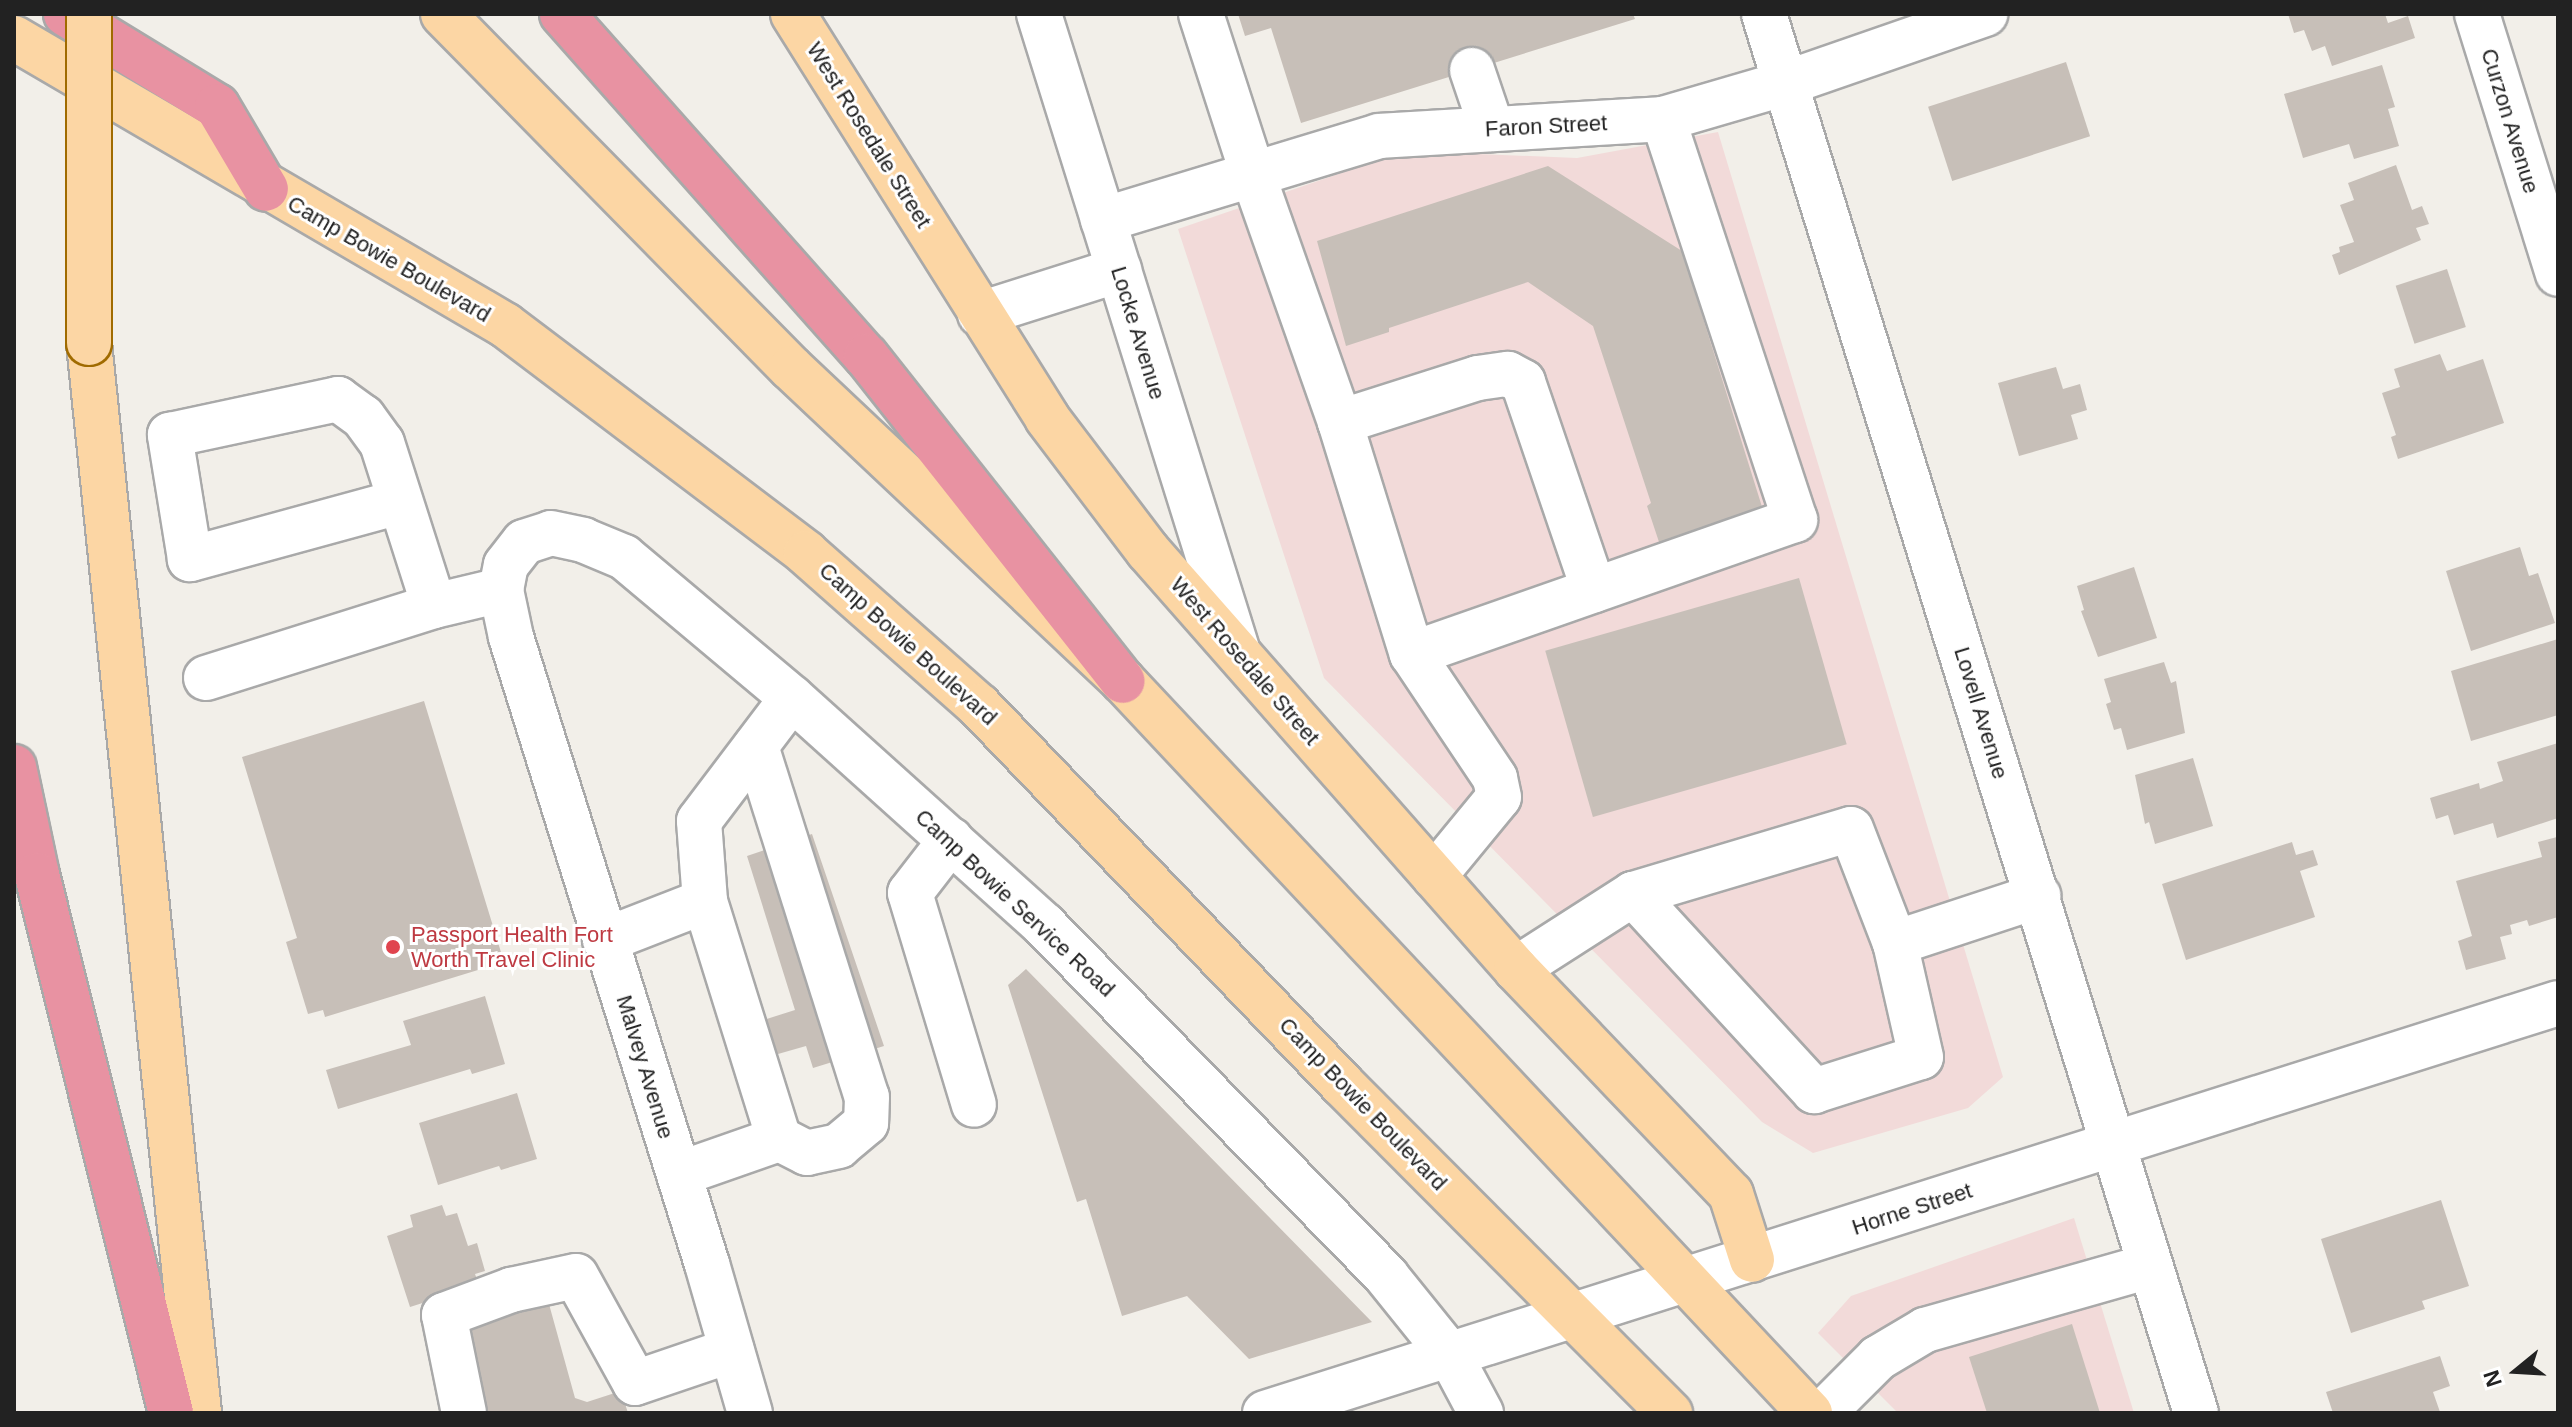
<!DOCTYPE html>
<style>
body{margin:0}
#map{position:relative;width:2572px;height:1427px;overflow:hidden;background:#f2efe9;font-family:Helvetica,sans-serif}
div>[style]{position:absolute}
.commercial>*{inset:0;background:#f2dad9}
.building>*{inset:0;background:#c7bfb8;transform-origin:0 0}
.roads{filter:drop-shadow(2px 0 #a9a9a9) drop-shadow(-2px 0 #a9a9a9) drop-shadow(0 2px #a9a9a9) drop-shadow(0 -2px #a9a9a9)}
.minor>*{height:44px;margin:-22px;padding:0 22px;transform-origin:22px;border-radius:22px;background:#fff}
.major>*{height:44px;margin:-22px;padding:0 22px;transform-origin:22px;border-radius:22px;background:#fcd6a4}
.highway>*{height:44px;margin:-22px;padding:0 22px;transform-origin:22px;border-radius:22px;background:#e892a2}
.bridges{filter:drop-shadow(2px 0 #a06b00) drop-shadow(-2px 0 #a06b00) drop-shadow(0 2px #a06b00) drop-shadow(0 -2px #a06b00)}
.major-bridge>*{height:44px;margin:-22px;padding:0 22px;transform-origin:22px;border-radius:22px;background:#fcd6a4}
.dots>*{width:22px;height:22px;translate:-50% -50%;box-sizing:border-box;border:4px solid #fff;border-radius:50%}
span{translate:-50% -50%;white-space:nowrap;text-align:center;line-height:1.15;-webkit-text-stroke:6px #fff;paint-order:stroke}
.street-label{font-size:22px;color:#222}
.health-label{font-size:22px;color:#be3a42}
.left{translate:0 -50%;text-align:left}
.frame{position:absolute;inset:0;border:16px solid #222;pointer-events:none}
.north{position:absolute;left:2476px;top:1331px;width:80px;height:80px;-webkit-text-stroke:6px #fff;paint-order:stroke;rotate:252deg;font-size:22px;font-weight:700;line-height:32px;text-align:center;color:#222}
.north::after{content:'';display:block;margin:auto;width:28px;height:36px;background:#222;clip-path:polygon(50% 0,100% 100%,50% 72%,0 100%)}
</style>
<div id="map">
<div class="commercial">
<i style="clip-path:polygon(1718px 132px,2003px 1077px,1968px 1108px,1813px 1153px,1762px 1122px,1324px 678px,1178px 229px,1405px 151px,1577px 158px)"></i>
<i style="clip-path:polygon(2074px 1218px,2134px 1413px,1898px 1413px,1818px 1333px,1851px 1296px)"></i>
</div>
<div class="building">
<i style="clip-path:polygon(1238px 14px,1633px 14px,1635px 19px,1301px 123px,1271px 28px,1245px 36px)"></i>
<i style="clip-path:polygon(2288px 14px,2385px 14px,2388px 23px,2408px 16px,2415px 38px,2332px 66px,2325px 46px,2312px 51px,2304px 30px,2294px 33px)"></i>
<i style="left:2066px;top:62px;width:78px;height:145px;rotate:72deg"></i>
<i style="clip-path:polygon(2382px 65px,2395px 107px,2388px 109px,2399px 146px,2354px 159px,2349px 144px,2303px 158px,2284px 94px)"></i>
<i style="clip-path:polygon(2396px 165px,2412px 210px,2422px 206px,2429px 224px,2416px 228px,2421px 240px,2339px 275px,2332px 255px,2340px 252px,2339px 247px,2354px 242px,2340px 205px,2354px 200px,2348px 183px)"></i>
<i style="clip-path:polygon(1548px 166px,1682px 251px,1763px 510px,1661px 548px,1647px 506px,1651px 503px,1593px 326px,1528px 282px,1389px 328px,1389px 332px,1346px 346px,1317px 241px)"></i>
<i style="left:2447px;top:269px;width:61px;height:54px;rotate:72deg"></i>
<i style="clip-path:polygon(2440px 354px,2447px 371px,2483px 359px,2504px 423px,2398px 459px,2391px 437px,2396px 435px,2382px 393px,2400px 387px,2394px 369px)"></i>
<i style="clip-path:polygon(2056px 367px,2063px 389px,2080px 384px,2087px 410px,2071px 415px,2078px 439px,2019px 456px,1998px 383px)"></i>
<i style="clip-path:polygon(2520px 547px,2529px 576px,2538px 573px,2555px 623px,2471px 651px,2446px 571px)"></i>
<i style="clip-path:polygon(2134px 567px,2157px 638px,2098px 657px,2081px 611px,2084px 610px,2077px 586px)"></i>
<i style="left:1799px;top:578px;width:173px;height:264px;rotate:74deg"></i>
<i style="clip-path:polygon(2558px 639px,2558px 715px,2471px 741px,2451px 671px)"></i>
<i style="clip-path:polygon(2164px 662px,2171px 683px,2176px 681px,2185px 733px,2127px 750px,2121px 728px,2114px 730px,2106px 704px,2111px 702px,2104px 679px)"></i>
<i style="clip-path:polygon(424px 701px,504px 962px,325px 1017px,323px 1010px,308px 1014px,286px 942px,297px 938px,242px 757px)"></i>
<i style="clip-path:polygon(2558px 743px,2558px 818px,2497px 838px,2493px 823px,2454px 835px,2448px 815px,2436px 819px,2430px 798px,2479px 783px,2480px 789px,2503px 781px,2497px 762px)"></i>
<i style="clip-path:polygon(2193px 758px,2213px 826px,2155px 844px,2149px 822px,2145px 824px,2135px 775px)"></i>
<i style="clip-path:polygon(812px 834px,884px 1046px,813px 1068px,806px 1046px,764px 1058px,754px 1023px,795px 1010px,747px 856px)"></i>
<i style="clip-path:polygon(2557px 837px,2558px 917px,2529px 926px,2527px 920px,2510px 925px,2512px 934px,2500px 937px,2506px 959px,2466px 970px,2458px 941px,2472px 936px,2456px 881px,2542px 857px,2538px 842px)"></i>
<i style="clip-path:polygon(2292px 842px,2296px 855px,2313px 850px,2318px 865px,2300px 871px,2315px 917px,2186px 960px,2162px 884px)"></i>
<i style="clip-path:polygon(1026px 969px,1372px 1322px,1249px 1359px,1187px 1296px,1122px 1316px,1086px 1199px,1077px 1202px,1008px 985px)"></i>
<i style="clip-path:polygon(485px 996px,505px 1064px,472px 1074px,470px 1069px,338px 1109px,326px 1070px,411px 1045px,403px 1021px)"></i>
<i style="clip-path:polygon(517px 1093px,537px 1159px,501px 1170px,499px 1166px,438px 1185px,419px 1123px)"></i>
<i style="clip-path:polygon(2441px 1200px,2469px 1286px,2422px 1301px,2425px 1309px,2351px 1333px,2321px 1239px)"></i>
<i style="clip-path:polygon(442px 1205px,446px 1216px,457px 1213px,468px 1246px,477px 1243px,485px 1271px,475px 1274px,479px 1285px,410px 1307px,387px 1236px,413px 1227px,410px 1215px)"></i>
<i style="clip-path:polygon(544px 1286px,575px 1398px,587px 1402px,621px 1391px,628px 1413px,484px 1413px,474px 1377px,480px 1375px,460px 1312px)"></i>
<i style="clip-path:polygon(2072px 1324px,2100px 1413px,1987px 1413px,1969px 1357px)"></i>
<i style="clip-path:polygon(2440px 1356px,2450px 1386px,2433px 1392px,2440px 1412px,2333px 1413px,2326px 1392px)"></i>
</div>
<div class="roads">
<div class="minor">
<i style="left:1039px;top:14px;width:668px;rotate:72.68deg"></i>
<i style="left:1201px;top:14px;width:166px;rotate:72.1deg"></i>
<i style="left:1252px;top:172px;width:265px;rotate:70.6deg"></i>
<i style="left:1340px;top:422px;width:243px;rotate:72.8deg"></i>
<i style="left:1764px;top:14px;width:1464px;rotate:72.84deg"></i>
<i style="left:2477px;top:14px;width:272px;rotate:72.7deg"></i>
<i style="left:1472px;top:70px;width:62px;rotate:71.3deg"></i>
<i style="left:1103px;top:220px;width:288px;rotate:-16.9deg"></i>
<i style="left:1379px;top:136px;width:285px;rotate:-3.4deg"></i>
<i style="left:1663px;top:119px;width:128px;rotate:-16.3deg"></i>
<i style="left:1786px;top:83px;width:211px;rotate:-19.1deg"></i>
<i style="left:980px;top:314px;width:146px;rotate:-17.6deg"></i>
<i style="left:1340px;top:422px;width:145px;rotate:-17.7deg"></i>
<i style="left:1478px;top:378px;width:30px;rotate:-8deg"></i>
<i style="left:1508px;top:374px;width:17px;rotate:28deg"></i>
<i style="left:1523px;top:382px;width:220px;rotate:71.2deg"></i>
<i style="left:399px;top:502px;width:217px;rotate:164.7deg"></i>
<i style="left:190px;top:559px;width:126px;rotate:-99.2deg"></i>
<i style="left:170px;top:435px;width:172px;rotate:-12.1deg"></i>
<i style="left:338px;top:399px;width:31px;rotate:36deg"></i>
<i style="left:363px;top:417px;width:32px;rotate:54deg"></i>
<i style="left:382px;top:443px;width:171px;rotate:72.3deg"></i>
<i style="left:206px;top:678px;width:239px;rotate:-17.5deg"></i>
<i style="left:434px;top:606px;width:69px;rotate:-13.4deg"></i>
<i style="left:756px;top:746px;width:368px;rotate:72.5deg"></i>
<i style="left:867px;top:1097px;width:26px;rotate:92deg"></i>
<i style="left:866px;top:1123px;width:35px;rotate:140deg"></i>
<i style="left:839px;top:1146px;width:33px;rotate:168deg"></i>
<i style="left:807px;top:1153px;width:31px;rotate:-153deg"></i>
<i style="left:951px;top:840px;width:67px;rotate:127.7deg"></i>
<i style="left:910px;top:893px;width:221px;rotate:73.2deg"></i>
<i style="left:1434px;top:876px;width:102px;rotate:-50.6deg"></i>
<i style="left:1499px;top:797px;width:19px;rotate:-102deg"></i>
<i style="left:1495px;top:778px;width:149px;rotate:-123.8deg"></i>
<i style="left:1412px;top:654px;width:406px;rotate:-19.3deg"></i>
<i style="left:1795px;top:520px;width:422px;rotate:-108.2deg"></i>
<i style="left:1633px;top:894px;width:227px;rotate:-16.6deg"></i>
<i style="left:1851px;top:829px;width:122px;rotate:68.9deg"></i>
<i style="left:605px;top:940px;width:107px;rotate:-21.3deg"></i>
<i style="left:1516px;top:969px;width:139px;rotate:-32.7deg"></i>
<i style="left:1633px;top:894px;width:268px;rotate:47.4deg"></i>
<i style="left:1814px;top:1091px;width:112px;rotate:-17.6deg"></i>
<i style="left:1921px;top:1057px;width:117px;rotate:-102.8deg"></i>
<i style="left:1895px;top:943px;width:151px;rotate:-18.2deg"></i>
<i style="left:679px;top:1174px;width:106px;rotate:-19.3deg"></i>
<i style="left:779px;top:1139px;width:249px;rotate:-107.3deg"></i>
<i style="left:705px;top:901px;width:80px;rotate:-94.3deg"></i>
<i style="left:699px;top:821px;width:154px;rotate:-52.9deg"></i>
<i style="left:464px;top:1413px;width:100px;rotate:-101.5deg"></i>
<i style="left:444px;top:1315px;width:72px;rotate:-20.5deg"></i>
<i style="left:511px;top:1290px;width:66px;rotate:-12.2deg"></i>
<i style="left:576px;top:1276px;width:122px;rotate:61.1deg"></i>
<i style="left:635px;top:1383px;width:102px;rotate:-18.8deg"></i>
<i style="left:750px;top:1413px;width:155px;rotate:-106.1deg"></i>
<i style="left:707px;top:1264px;width:657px;rotate:-107.36deg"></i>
<i style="left:511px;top:637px;width:48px;rotate:-102deg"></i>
<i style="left:501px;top:590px;width:25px;rotate:-79deg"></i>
<i style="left:506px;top:565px;width:29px;rotate:-52deg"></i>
<i style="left:524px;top:542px;width:28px;rotate:-18deg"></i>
<i style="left:551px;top:533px;width:33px;rotate:12deg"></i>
<i style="left:583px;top:540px;width:44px;rotate:22.5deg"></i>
<i style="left:624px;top:557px;width:219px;rotate:40deg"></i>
<i style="left:792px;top:698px;width:339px;rotate:42deg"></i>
<i style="left:1044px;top:925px;width:491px;rotate:45.7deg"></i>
<i style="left:1387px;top:1277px;width:100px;rotate:51.1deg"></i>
<i style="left:1450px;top:1355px;width:66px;rotate:61.9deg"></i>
<i style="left:1265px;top:1413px;width:1356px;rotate:-17.59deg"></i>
<i style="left:1823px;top:1413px;width:78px;rotate:-45deg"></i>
<i style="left:1878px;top:1358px;width:55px;rotate:-30.8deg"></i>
<i style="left:1925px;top:1330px;width:234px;rotate:-15.9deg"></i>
</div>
<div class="major">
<i style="left:443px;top:14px;width:496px;rotate:45.5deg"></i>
<i style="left:791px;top:368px;width:456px;rotate:43.3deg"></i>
<i style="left:1123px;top:681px;width:1004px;rotate:46.82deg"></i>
<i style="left:793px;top:14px;width:477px;rotate:57.8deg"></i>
<i style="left:1047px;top:418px;width:167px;rotate:52.8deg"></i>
<i style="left:1148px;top:551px;width:557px;rotate:48.64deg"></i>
<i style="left:1516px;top:969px;width:311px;rotate:46.3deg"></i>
<i style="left:1731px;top:1194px;width:69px;rotate:72.3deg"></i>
<i style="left:14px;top:38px;width:569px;rotate:30.31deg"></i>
<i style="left:505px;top:325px;width:378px;rotate:37.1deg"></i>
<i style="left:806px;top:553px;width:231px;rotate:41.5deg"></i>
<i style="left:979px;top:706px;width:524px;rotate:46.16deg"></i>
<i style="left:1342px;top:1084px;width:465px;rotate:45.1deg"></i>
<i style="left:89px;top:343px;width:1076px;rotate:84.13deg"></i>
</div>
<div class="highway">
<i style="left:66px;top:14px;width:177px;rotate:31.4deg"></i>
<i style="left:217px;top:106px;width:96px;rotate:59.4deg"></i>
<i style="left:562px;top:14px;width:458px;rotate:48.4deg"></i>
<i style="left:866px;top:356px;width:414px;rotate:51.7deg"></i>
<i style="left:14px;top:767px;width:110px;rotate:78deg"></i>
<i style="left:37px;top:875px;width:554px;rotate:76.01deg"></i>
</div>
</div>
<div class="bridges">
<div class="major-bridge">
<i style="left:89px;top:343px;width:329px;rotate:-90deg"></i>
</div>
</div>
<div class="dots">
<i style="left:393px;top:947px;background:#e0444e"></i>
</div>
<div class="street-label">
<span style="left:2510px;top:121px;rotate:73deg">Curzon Avenue</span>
<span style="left:1546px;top:126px;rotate:-3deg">Faron Street</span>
<span style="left:869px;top:135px;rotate:58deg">West Rosedale Street</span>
<span style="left:389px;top:259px;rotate:30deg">Camp Bowie Boulevard</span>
<span style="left:1138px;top:333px;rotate:73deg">Locke Avenue</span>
<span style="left:908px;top:644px;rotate:42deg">Camp Bowie Boulevard</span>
<span style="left:1245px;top:661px;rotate:49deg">West Rosedale Street</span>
<span style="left:1981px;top:713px;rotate:73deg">Lovell Avenue</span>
<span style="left:1015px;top:903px;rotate:43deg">Camp Bowie Service Road</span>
<span style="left:645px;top:1067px;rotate:73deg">Malvey Avenue</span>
<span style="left:1363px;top:1104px;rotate:46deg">Camp Bowie Boulevard</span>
<span style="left:1912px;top:1209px;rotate:-18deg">Horne Street</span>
</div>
<div class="health-label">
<span class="left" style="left:411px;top:947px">Passport Health Fort<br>Worth Travel Clinic</span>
</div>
<div class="frame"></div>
<div class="north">N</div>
</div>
